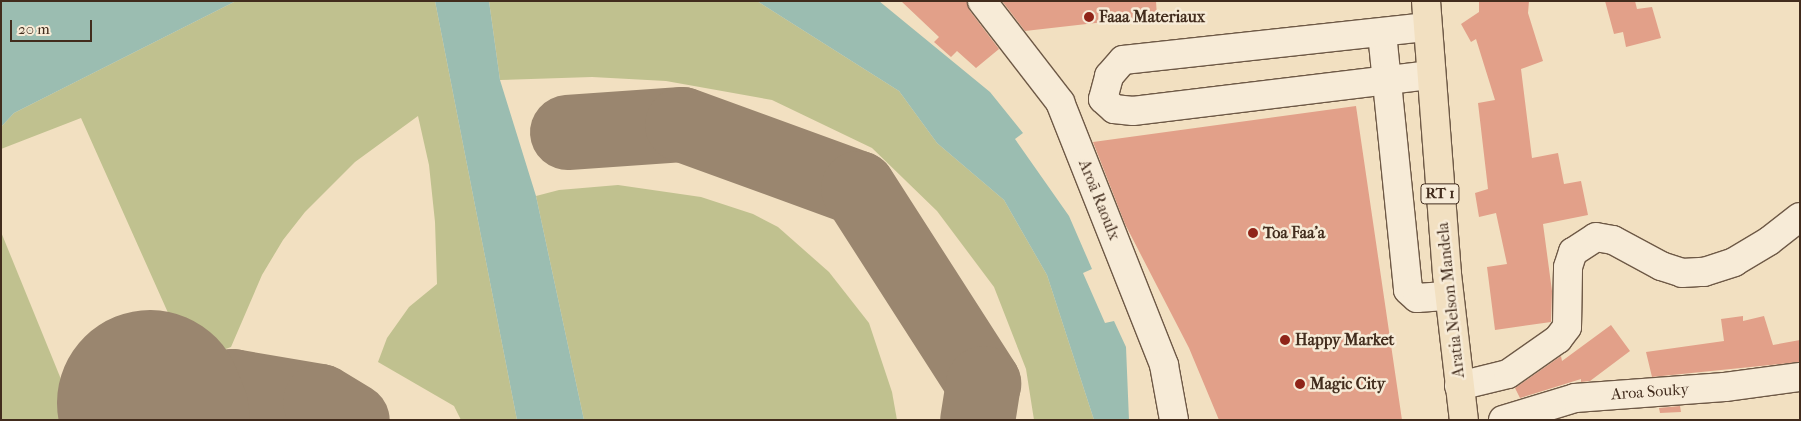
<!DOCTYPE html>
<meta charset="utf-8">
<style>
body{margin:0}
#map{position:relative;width:1801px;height:421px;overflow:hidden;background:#f2e0c1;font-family:"IM FELL French Canon",serif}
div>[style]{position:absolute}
.green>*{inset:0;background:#c0c18f}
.water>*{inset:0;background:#9bbdb1}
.taxiway>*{height:75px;margin:-37.5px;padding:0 37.5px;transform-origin:37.5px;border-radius:37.5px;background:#9a866f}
.runway>*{height:186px;margin:-93px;padding:0 93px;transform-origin:93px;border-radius:93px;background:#9a866f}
.building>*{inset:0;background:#e2a089}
.roads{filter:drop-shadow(1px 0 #6e5946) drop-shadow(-1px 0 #6e5946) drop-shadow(0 1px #6e5946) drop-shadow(0 -1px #6e5946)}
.minor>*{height:28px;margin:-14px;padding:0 14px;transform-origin:14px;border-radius:14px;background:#f7ebd7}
.major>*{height:28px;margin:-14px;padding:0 14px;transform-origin:14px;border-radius:14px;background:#f2e0c1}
.dots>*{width:14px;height:14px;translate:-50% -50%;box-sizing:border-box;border:2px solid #f7ebd7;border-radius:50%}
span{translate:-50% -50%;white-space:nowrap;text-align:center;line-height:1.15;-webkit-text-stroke:5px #f7ebd7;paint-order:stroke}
.shield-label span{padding:1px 4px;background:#f7ebd7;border:1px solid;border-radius:4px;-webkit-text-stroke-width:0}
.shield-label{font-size:15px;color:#422c1d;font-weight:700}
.poi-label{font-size:16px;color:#422c1d;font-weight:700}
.left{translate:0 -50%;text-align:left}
.street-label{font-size:16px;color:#422c1d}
.frame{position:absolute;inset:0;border:2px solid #422c1d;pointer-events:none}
.scale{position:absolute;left:10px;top:20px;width:82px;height:22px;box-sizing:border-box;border:2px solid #422c1d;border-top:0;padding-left:6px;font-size:15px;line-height:18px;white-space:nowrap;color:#422c1d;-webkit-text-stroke:4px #f7ebd7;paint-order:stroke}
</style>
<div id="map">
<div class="green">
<i style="clip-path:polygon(236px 1px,435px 1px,517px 420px,461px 420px,454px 406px,378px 362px,387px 338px,409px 307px,437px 284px,435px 222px,429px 165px,418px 116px,355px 162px,305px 212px,283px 240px,262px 275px,231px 347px,190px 362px,81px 118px,1px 149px,1px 127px,14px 113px)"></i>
<i style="clip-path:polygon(489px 1px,757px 1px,899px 91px,937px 143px,1004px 200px,1047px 275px,1094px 420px,1034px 420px,1026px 369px,994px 287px,937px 211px,872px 148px,772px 100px,666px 81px,592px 77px,500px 80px)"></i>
<i style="clip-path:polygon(618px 185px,701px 197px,753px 214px,778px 227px,829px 272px,869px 323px,892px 392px,897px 420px,584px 420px,536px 196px,559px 190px)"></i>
<i style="clip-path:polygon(1px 232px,76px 416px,69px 420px,1px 420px)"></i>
</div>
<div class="water">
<i style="clip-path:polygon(1px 1px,236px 1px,14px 113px,1px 127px)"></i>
<i style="clip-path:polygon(435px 1px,489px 1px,500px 80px,536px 196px,584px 420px,517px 420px)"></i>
<i style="clip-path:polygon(757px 1px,879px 1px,990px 92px,1023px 133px,1015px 139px,1069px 216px,1092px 269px,1083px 273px,1105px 323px,1114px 321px,1126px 347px,1129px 420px,1094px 420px,1047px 275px,1004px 200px,937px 143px,899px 91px)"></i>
</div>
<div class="taxiway">
<i style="left:567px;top:132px;width:115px;rotate:-4deg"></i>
<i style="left:682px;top:124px;width:187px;rotate:20deg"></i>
<i style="left:858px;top:188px;width:232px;rotate:57.3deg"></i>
<i style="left:983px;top:383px;width:37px;rotate:99deg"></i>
<i style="left:164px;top:420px;width:24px;rotate:-45deg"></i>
<i style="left:181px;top:403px;width:54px;rotate:-18.4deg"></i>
<i style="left:232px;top:386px;width:89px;rotate:9.7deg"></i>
<i style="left:320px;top:401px;width:37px;rotate:31deg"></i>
</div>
<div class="runway">
<i style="left:150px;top:403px;width:18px;rotate:68deg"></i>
</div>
<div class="building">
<i style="clip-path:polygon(901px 1px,967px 1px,970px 11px,999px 49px,976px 68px,957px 51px,951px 57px,934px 42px,939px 37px)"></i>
<i style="clip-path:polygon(1002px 1px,1156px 1px,1157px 16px,1025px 31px)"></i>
<i style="clip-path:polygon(1479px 1px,1529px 1px,1528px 13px,1543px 61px,1521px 69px,1532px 158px,1558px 153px,1564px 184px,1581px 181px,1588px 215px,1543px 224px,1552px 291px,1551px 322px,1495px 330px,1487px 267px,1507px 264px,1496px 213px,1479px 217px,1475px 193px,1488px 189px,1478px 103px,1495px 100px,1476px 39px,1471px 42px,1461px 24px,1479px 12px)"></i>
<i style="clip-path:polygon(1605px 1px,1635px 1px,1637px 9px,1652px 7px,1661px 38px,1626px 47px,1623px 32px,1614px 34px)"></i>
<i style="clip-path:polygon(1356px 106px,1402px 420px,1219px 420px,1189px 348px,1125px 224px,1093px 142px)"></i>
<i style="clip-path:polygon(1743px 316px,1743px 321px,1764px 316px,1773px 345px,1800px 340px,1800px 362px,1652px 377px,1646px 352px,1724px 341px,1721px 319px)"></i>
<i style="clip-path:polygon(1611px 325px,1630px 351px,1590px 381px,1581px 382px,1581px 379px,1520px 398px,1515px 388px,1561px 356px,1562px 361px)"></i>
<i style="clip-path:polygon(1680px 406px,1681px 412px,1660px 413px,1659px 408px)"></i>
</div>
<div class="roads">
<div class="minor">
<i style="left:982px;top:1px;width:128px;rotate:52.3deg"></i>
<i style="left:1060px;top:102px;width:283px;rotate:68.4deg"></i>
<i style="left:1164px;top:365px;width:56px;rotate:79.7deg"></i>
<i style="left:1382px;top:33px;width:258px;rotate:84.2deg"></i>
<i style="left:1408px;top:290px;width:12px;rotate:42deg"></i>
<i style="left:1417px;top:298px;width:32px;rotate:-4deg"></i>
<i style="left:1103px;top:99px;width:24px;rotate:-75deg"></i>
<i style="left:1109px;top:76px;width:21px;rotate:-49deg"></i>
<i style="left:1123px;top:60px;width:306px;rotate:-6.2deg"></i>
<i style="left:1103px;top:99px;width:15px;rotate:42deg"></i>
<i style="left:1114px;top:109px;width:19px;rotate:6deg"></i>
<i style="left:1133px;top:111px;width:298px;rotate:-6.9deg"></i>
<i style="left:1459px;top:386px;width:50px;rotate:-13.8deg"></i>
<i style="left:1508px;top:374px;width:61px;rotate:-35deg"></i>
<i style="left:1558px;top:339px;width:15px;rotate:-53deg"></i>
<i style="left:1567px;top:327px;width:60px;rotate:-89deg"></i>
<i style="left:1568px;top:267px;width:16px;rotate:-72deg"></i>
<i style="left:1573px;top:252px;width:27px;rotate:-33deg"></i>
<i style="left:1596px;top:237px;width:17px;rotate:10deg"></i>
<i style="left:1613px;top:240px;width:55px;rotate:28.4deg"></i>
<i style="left:1661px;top:266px;width:22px;rotate:18deg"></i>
<i style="left:1682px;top:273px;width:22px;rotate:-3deg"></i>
<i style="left:1704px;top:272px;width:32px;rotate:-18deg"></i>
<i style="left:1734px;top:262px;width:41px;rotate:-31deg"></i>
<i style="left:1769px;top:241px;width:39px;rotate:-38deg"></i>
<i style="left:1503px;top:420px;width:75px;rotate:-17deg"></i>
<i style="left:1575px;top:398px;width:150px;rotate:-4.2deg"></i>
<i style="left:1725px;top:387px;width:76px;rotate:-7.6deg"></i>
</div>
<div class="major">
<i style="left:1426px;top:1px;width:274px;rotate:85.6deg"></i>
<i style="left:1447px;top:274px;width:147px;rotate:83.4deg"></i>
</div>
</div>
<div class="dots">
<i style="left:1089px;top:17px;background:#8f2418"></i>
<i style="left:1253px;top:233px;background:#8f2418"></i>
<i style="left:1285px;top:340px;background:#8f2418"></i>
<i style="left:1300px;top:384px;background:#8f2418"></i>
</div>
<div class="shield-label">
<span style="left:1440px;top:194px">RT 1</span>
</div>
<div class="poi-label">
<span class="left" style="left:1099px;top:17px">Faaa Materiaux</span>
<span class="left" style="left:1263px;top:233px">Toa Faa'a</span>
<span class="left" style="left:1295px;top:340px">Happy Market</span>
<span class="left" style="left:1310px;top:384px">Magic City</span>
</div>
<div class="street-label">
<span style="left:1099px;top:200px;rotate:68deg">Aroā Raoulx</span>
<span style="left:1451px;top:300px;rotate:-96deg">Aratia Nelson Mandela</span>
<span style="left:1650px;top:392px;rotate:-4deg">Aroa Souky</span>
</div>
<div class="frame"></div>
<div class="scale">20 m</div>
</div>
